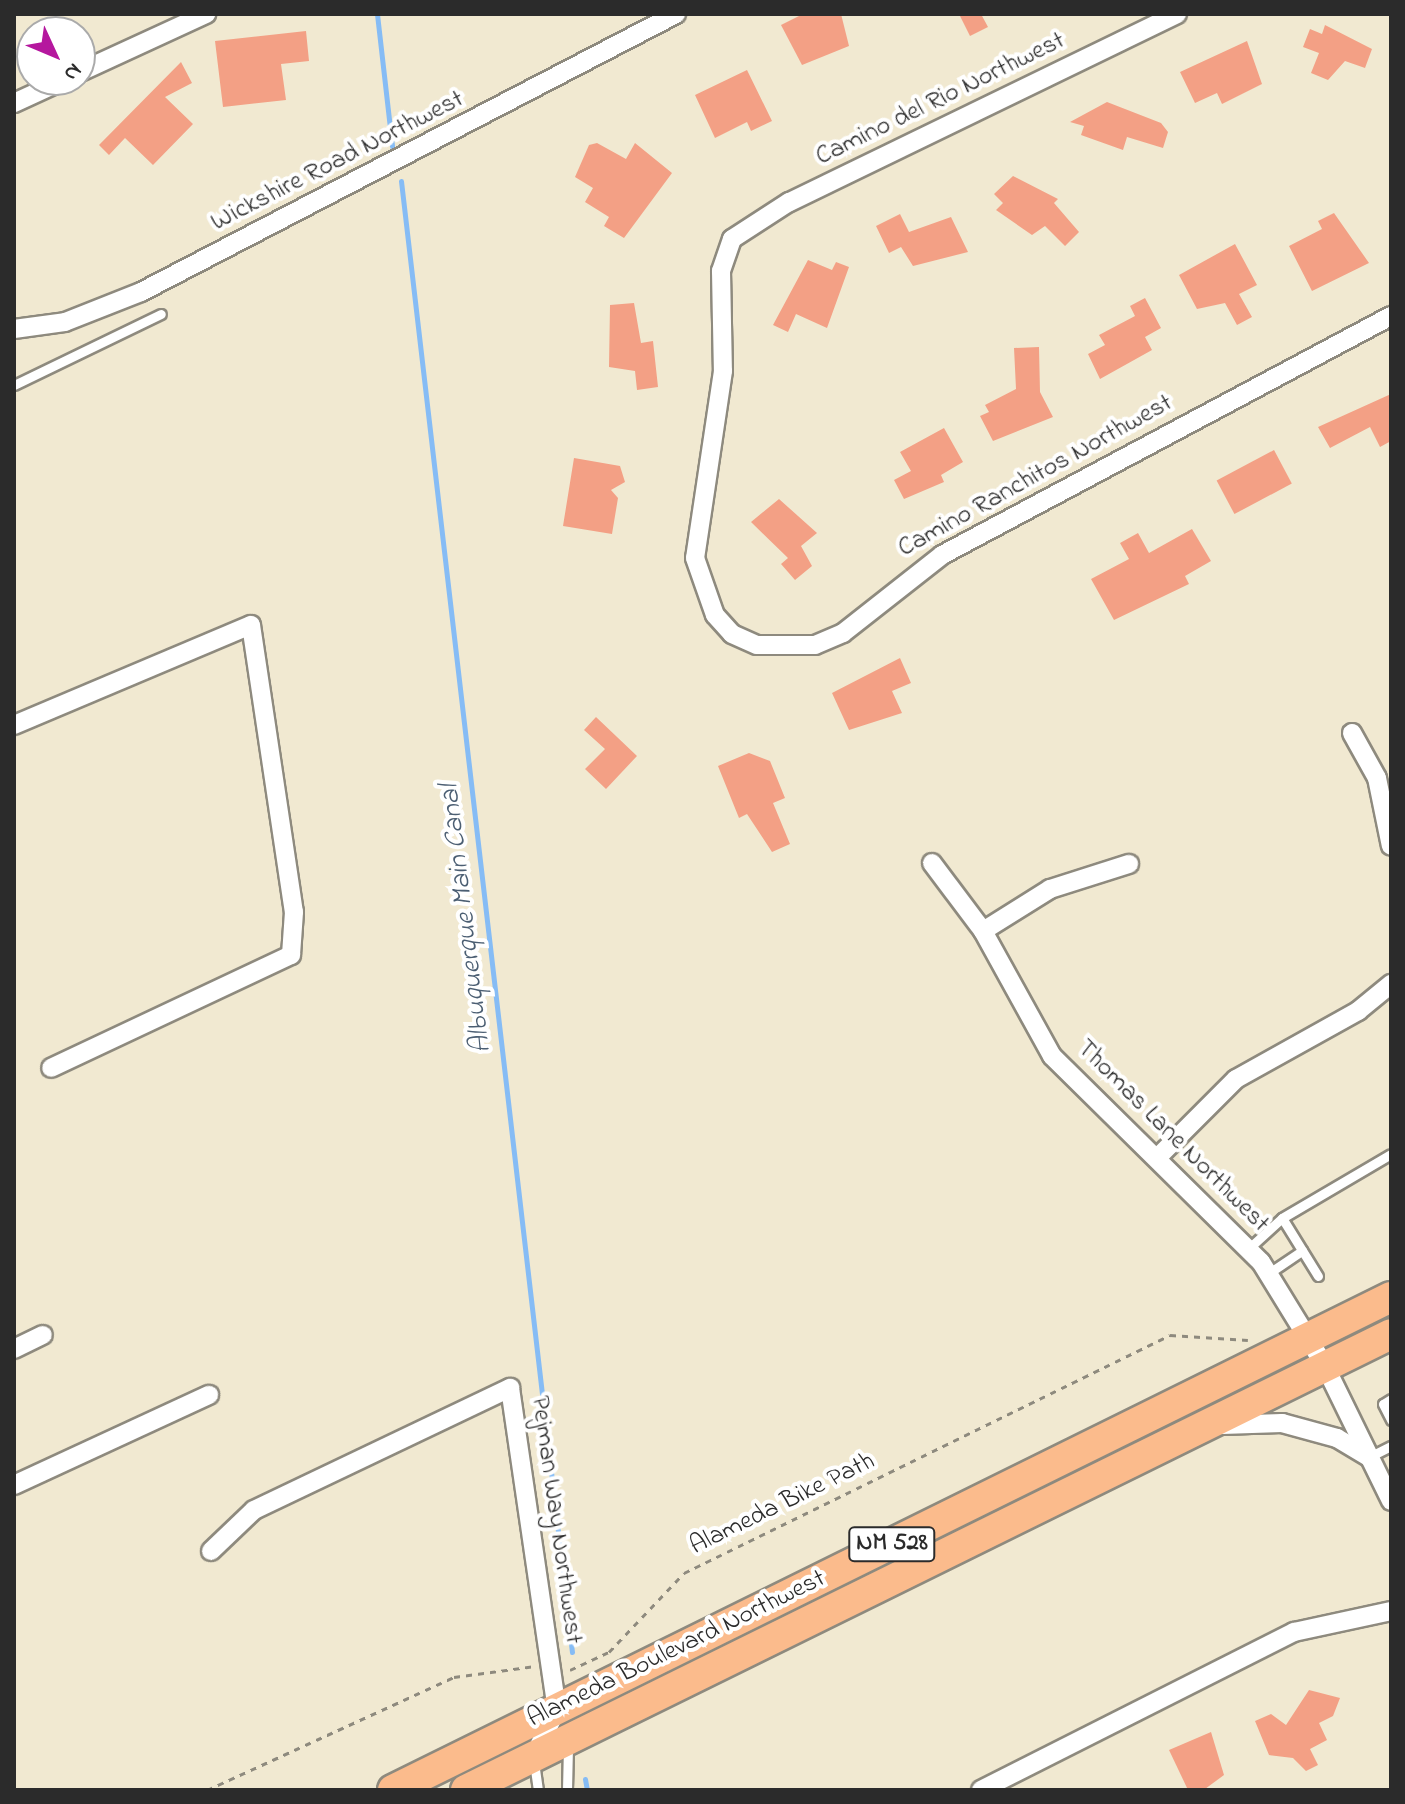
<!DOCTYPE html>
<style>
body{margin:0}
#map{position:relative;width:1405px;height:1804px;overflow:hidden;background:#f1e9d1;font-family:"Indie Flower",sans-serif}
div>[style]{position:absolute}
.stream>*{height:5px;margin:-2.5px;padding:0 2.5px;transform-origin:2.5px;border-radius:2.5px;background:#86bcf5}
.building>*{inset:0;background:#f3a085;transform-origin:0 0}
.path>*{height:3px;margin-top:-1.5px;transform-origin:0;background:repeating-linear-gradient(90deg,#8e8a7e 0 6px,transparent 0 12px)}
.roads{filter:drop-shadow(2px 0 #8e8a7e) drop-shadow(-2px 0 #8e8a7e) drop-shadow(0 2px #8e8a7e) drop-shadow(0 -2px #8e8a7e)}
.lane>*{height:9px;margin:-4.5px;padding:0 4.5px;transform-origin:4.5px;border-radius:4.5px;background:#fff}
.street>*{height:18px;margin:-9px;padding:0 9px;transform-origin:9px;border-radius:9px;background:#fff}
.primary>*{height:30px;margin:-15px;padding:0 15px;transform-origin:15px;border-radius:15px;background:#fbbb8c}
span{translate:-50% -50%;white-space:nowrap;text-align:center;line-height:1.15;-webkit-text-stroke:8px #fff;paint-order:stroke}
.shield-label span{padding:2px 6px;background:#fff;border:2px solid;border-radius:6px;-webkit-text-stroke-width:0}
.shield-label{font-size:24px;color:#2b2b2b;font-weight:700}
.street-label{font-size:26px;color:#2b2b2b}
.water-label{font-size:28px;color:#4b5e72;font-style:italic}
.frame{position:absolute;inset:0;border:16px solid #2b2b2b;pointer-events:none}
.north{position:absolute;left:16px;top:16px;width:80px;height:80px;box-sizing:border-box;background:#fff;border:2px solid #aaa;border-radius:50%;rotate:134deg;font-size:22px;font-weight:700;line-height:32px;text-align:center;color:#2b2b2b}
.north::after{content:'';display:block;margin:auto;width:28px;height:36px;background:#b5179e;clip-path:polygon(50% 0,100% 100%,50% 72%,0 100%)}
</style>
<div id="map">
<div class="stream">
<i style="left:377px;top:14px;width:133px;rotate:83.5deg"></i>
<i style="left:401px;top:181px;width:1481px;rotate:83.37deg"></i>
<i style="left:585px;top:1779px;width:11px;rotate:80deg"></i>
</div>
<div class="building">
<i style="clip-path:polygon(803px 14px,841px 14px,849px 46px,802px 65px,781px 25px)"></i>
<i style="clip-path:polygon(959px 14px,981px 14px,988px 27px,970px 36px)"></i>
<i style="clip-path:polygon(1325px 25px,1372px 49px,1365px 68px,1345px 61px,1328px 80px,1311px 73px,1319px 53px,1303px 47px,1310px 29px,1322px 34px)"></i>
<i style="clip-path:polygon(306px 31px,309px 61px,281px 64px,286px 100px,223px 107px,215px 41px)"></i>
<i style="clip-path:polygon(1247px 41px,1262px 84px,1222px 104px,1217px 93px,1195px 103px,1180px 72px)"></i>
<i style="clip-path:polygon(181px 62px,192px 83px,165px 97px,193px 124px,153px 165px,125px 138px,109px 155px,99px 145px)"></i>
<i style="clip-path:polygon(747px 70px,772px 121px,751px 131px,747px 122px,715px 138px,695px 95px)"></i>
<i style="clip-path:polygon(1107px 102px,1161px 123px,1168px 132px,1163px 148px,1127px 137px,1123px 150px,1081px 135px,1084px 126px,1070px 122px)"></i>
<i style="clip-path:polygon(597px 143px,626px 159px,635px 143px,672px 173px,624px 238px,604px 226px,609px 217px,585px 202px,593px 188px,575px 177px,589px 145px)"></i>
<i style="clip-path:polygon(1013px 176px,1058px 199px,1054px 203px,1079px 232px,1065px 246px,1045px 226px,1032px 235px,996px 210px,1003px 203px,994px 194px)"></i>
<i style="clip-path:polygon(1334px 213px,1369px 263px,1312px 291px,1289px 246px,1322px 229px,1318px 221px)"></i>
<i style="clip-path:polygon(900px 214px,909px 232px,951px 217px,968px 252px,913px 266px,901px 247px,889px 253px,876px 226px)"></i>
<i style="clip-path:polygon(1235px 244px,1257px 285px,1239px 294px,1252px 317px,1237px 325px,1225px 303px,1197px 309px,1179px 275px)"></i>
<i style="clip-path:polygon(808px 260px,832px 270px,836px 262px,849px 267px,827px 328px,796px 314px,788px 332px,773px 325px)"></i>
<i style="clip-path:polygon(1145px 298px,1161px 328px,1145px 337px,1152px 350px,1100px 379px,1088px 354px,1105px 345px,1099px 335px,1135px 316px,1130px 306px)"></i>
<i style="clip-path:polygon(634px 303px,641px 343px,653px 341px,658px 387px,637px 390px,635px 371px,609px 367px,610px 305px)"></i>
<i style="clip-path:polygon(1039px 347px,1040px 392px,1053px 417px,993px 441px,980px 416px,989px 412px,985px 405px,1016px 389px,1014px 348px)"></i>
<i style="clip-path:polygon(1391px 394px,1391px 441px,1380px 447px,1370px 427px,1330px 448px,1318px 427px)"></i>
<i style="clip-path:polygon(944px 428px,963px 462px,941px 475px,944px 482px,904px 499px,894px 480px,911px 471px,900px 452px)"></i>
<i style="left:1274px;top:450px;width:38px;height:65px;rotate:62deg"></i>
<i style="clip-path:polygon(574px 458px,620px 466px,625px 482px,611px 490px,618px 498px,612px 534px,563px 526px)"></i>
<i style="clip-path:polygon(779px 499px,817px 533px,801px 546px,812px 566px,795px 580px,781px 564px,788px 558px,751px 522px)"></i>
<i style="clip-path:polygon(1192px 529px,1211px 561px,1185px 576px,1189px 584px,1114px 620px,1091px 579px,1129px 559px,1120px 543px,1138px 533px,1149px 553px)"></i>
<i style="clip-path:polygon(900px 658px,911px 683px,892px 691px,902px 713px,849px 730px,832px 693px)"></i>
<i style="clip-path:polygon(596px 717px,637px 756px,606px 789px,585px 769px,605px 749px,584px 730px)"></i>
<i style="clip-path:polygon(749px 753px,770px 761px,785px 798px,773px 803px,790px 844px,772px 852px,747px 814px,739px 818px,718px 766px)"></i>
<i style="clip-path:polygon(1309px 1690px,1340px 1698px,1333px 1716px,1319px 1723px,1327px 1740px,1310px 1749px,1318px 1765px,1306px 1771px,1293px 1758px,1269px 1755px,1255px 1721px,1271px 1714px,1286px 1725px)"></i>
<i style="clip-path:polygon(1211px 1732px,1224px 1775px,1205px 1789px,1188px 1790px,1169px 1750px)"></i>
</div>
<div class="path">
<i style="left:570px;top:1670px;width:43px;rotate:-24.8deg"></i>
<i style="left:609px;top:1652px;width:109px;rotate:-46.5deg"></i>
<i style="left:684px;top:1573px;width:541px;rotate:-26.09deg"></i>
<i style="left:1170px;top:1335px;width:78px;rotate:3.7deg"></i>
<i style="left:207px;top:1790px;width:272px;rotate:-24.6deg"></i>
<i style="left:454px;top:1677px;width:82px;rotate:-7.7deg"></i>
</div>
<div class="roads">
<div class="lane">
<i style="left:14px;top:385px;width:163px;rotate:-25.8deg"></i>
<i style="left:1248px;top:1249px;width:46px;rotate:-42.4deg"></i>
<i style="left:1269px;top:1273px;width:40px;rotate:-34deg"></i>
<i style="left:1318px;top:1276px;width:68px;rotate:-121.8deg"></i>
<i style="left:1282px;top:1218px;width:126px;rotate:-30.4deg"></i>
<i style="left:1391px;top:1399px;width:9px;rotate:148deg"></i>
<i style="left:1383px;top:1404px;width:18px;rotate:63deg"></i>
<i style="left:1369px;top:1457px;width:25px;rotate:-27deg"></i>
<i style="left:534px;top:1762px;width:28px;rotate:82deg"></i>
<i style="left:567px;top:1790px;width:45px;rotate:-88.7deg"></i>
</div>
<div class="street">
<i style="left:1177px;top:14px;width:431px;rotate:154.1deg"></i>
<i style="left:789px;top:202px;width:68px;rotate:147deg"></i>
<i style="left:732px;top:239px;width:34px;rotate:109deg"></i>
<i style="left:721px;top:271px;width:100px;rotate:88.9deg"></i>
<i style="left:723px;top:371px;width:189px;rotate:98.5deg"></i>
<i style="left:695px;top:558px;width:60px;rotate:70.7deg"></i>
<i style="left:715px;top:615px;width:25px;rotate:48deg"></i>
<i style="left:732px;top:634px;width:27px;rotate:24deg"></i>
<i style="left:757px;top:645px;width:58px"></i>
<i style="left:815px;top:645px;width:30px;rotate:-23deg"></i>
<i style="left:843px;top:633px;width:126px;rotate:-38.2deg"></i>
<i style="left:942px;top:555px;width:509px;rotate:-28.03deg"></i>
<i style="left:80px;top:72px;width:139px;rotate:-24.7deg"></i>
<i style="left:14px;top:103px;width:55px;rotate:-24.7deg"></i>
<i style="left:14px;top:329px;width:51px;rotate:-7.8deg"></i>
<i style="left:65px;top:322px;width:82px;rotate:-21.5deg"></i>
<i style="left:141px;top:292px;width:603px;rotate:-27.46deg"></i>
<i style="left:14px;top:725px;width:257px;rotate:-22.9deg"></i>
<i style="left:251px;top:625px;width:290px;rotate:81.5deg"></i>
<i style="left:294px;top:912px;width:43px;rotate:94deg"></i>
<i style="left:291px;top:955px;width:265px;rotate:154.8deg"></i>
<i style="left:1352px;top:733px;width:51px;rotate:60.9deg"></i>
<i style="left:1377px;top:778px;width:69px;rotate:78.4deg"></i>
<i style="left:932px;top:863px;width:85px;rotate:53.1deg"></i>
<i style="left:983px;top:931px;width:143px;rotate:61.1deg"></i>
<i style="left:1052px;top:1056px;width:293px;rotate:44.6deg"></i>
<i style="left:1261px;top:1262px;width:122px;rotate:58.4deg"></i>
<i style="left:1325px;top:1366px;width:150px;rotate:63.9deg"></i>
<i style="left:983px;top:931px;width:79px;rotate:-32.1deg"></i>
<i style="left:1050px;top:889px;width:83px;rotate:-17.6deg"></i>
<i style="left:1159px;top:1156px;width:109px;rotate:-45deg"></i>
<i style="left:1236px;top:1079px;width:140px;rotate:-29.1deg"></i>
<i style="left:1358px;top:1011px;width:43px;rotate:-39.3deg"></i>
<i style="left:14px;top:1349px;width:32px;rotate:-26deg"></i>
<i style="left:1222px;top:1425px;width:60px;rotate:-1.9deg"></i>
<i style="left:1282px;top:1423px;width:57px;rotate:15.3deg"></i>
<i style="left:1337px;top:1438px;width:37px;rotate:31deg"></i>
<i style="left:14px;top:1485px;width:215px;rotate:-24.8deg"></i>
<i style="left:211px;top:1551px;width:59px;rotate:-43.6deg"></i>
<i style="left:254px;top:1510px;width:284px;rotate:-25.5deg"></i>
<i style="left:510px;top:1388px;width:324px;rotate:81.7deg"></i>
<i style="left:557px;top:1709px;width:50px;rotate:116.1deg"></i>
<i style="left:981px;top:1790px;width:351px;rotate:-26.8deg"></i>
<i style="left:1294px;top:1632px;width:99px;rotate:-12.2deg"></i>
</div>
<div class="primary">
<i style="left:393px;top:1790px;width:1113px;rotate:-26.29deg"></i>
<i style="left:466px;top:1790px;width:1031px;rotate:-26.24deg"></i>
</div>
</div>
<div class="shield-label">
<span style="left:892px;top:1544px">NM 528</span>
</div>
<div class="street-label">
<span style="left:941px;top:100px;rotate:-26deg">Camino del Rio Northwest</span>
<span style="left:338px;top:162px;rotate:-27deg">Wickshire Road Northwest</span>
<span style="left:1036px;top:477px;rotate:-29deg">Camino Ranchitos Northwest</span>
<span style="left:1172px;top:1137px;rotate:45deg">Thomas Lane Northwest</span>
<span style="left:783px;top:1505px;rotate:-26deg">Alameda Bike Path</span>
<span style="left:555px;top:1520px;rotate:82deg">Pejman Way Northwest</span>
<span style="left:677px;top:1650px;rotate:-26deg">Alameda Boulevard Northwest</span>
</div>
<div class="water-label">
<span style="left:467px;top:919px;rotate:-97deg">Albuquerque Main Canal</span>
</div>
<div class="frame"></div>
<div class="north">N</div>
</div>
